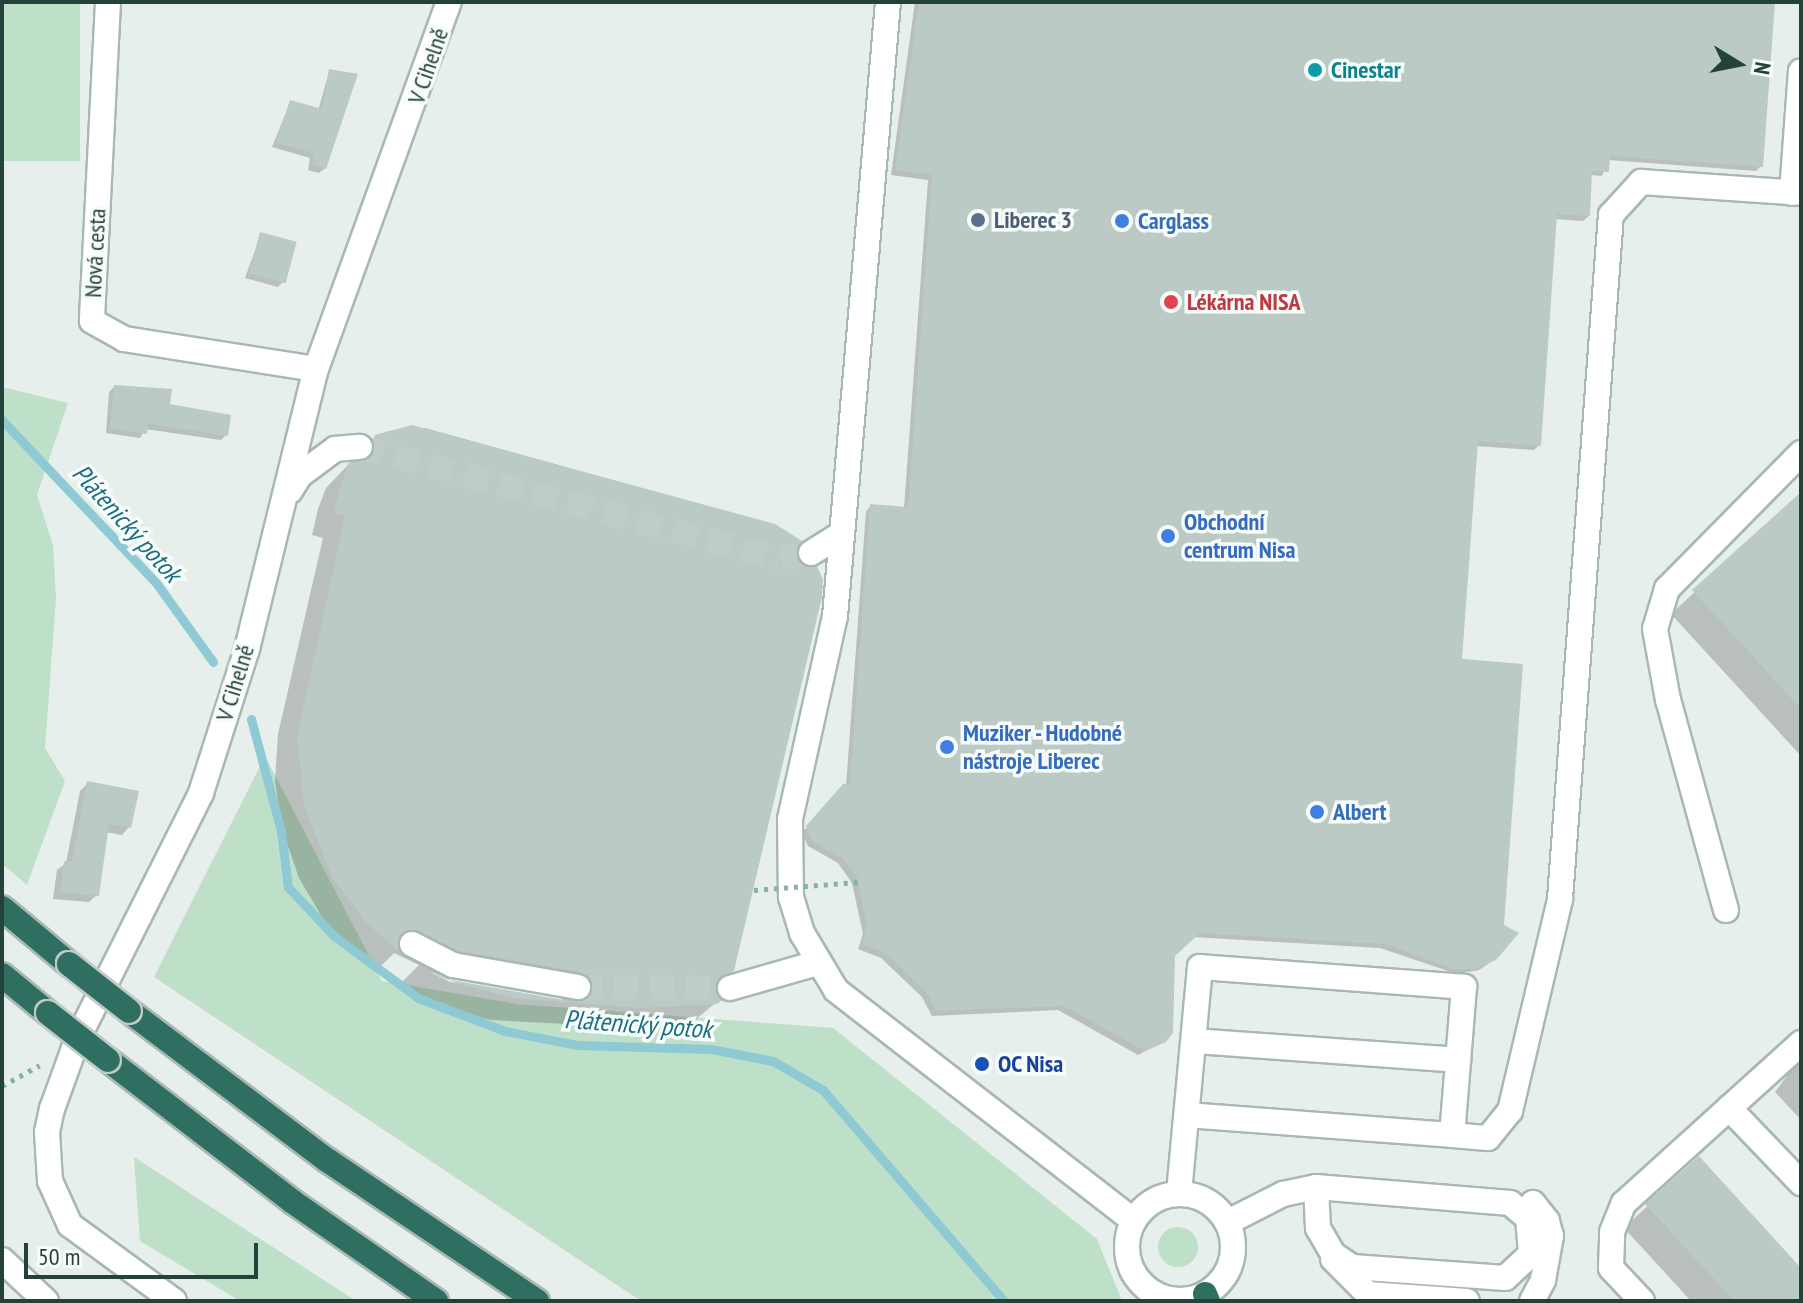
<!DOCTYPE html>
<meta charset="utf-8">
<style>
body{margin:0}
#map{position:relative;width:1803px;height:1303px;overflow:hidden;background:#e6efeb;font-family:"PT Sans Narrow",sans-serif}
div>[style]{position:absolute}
.green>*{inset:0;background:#bfe0c8;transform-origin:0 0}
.round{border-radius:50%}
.shadow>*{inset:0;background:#0003}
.stream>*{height:9px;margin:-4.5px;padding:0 4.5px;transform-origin:4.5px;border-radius:4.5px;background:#8ec9d4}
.building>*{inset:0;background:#bbcac4;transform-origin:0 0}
.minor-tunnel>*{height:24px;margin-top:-12px;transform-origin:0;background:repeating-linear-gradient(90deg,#bfccc8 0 24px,transparent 0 36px)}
.path>*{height:5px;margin-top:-2.5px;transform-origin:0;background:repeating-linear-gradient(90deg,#86b3a5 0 4px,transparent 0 10px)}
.roads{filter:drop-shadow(2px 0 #a8b8b2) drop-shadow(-2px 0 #a8b8b2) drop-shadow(0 2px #a8b8b2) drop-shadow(0 -2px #a8b8b2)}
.minor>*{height:24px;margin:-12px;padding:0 12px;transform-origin:12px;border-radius:12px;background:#fff}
.minor>.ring{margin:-12px;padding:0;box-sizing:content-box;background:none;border:24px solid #fff;border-radius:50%}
.highway>*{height:24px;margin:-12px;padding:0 12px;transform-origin:12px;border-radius:12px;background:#2f6f62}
.path-bridge>*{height:5px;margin-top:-2.5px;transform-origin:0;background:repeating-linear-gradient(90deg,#86b3a5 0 4px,transparent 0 10px)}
.bridges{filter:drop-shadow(2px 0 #c2cac8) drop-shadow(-2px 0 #c2cac8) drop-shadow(0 2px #c2cac8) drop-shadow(0 -2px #c2cac8)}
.highway-bridge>*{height:24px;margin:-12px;padding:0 12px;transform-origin:12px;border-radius:12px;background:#2f6f62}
.dots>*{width:22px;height:22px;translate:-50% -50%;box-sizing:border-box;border:4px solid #f7fbf9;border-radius:50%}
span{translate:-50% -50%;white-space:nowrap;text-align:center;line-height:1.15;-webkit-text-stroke:7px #f7fbf9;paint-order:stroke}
.street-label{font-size:24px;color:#24423a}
.culture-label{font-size:24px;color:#0d838f;font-weight:700}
.left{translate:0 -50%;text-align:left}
.service-label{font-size:24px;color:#4e5e75;font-weight:700}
.shop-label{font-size:24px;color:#366cbe;font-weight:700}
.health-label{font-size:24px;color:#be3a42;font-weight:700}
.transit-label{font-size:24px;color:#164399;font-weight:700}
.water-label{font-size:26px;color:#1c6f80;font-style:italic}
.frame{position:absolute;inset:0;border:4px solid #24423a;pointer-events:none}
.north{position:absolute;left:1699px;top:24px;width:80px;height:80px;-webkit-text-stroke:6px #f7fbf9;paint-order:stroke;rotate:100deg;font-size:22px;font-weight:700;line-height:32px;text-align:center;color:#24423a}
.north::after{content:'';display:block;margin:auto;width:28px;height:36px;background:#24423a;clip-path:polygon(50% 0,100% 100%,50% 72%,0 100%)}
.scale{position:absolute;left:24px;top:1243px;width:234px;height:36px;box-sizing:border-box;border:4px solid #24423a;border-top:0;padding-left:10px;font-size:24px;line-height:28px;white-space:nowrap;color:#24423a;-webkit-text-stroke:6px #f7fbf9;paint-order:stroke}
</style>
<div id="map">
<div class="green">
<i style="left:2px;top:2px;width:78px;height:159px"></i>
<i style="clip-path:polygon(2px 387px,68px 403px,37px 495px,53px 545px,56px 598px,45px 748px,65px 781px,27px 885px,2px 864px)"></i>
<i style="clip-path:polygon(265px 756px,382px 981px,517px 1004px,833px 1028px,1097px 1239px,1122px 1301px,641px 1301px,154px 977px)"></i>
<i style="clip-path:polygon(134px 1157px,356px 1301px,240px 1301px,140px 1241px)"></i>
<i class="round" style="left:1158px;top:1227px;width:40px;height:40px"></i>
</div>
<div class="shadow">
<i style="clip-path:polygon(915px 2px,1773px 2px,1761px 166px,1756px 171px,1608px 160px,1602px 176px,1590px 175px,1589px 216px,1583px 221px,1555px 219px,1539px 445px,1534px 450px,1475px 446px,1460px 661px,1502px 926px,1516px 934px,1498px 957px,1479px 970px,1457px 974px,1380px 948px,1193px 937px,1173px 956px,1165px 1041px,1138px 1055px,1058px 1010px,932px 1016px,922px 997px,881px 958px,858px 949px,863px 934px,852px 883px,838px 863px,808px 846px,802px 833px,846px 786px,866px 511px,871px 506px,904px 508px,928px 180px,891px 175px)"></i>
<i style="clip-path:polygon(329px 72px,325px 168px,319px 173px,308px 170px,310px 158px,272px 147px,290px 103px,318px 111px)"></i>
<i style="clip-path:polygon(261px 234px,284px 281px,278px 287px,245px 278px)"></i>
<i style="clip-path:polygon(114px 387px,168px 406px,226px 435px,221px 440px,145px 429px,140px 438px,106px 433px,109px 392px)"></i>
<i style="clip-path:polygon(evenodd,425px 428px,774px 525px,799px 542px,732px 970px,714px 988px,719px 1000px,683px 1030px,491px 1020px,436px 1006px,397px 987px,419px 965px,394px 953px,375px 972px,326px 924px,299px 878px,282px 829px,275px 781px,278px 734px,323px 538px,312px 535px,318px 509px,326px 488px,373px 439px,388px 431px,425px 428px,432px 973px,559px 994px,564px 1002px,450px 982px,432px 973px)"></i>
<i style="clip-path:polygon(1801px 494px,1801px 756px,1671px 614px)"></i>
<i style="clip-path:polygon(88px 783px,129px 827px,122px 835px,106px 832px,97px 895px,89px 902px,53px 899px,57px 870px,66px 863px,80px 791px)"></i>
<i style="clip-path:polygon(1801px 1057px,1801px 1120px,1775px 1092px)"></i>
<i style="clip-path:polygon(1698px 1159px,1801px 1271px,1801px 1301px,1691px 1301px,1624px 1228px)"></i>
</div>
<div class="stream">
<i style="left:2px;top:420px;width:226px;rotate:46.6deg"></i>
<i style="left:157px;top:584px;width:96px;rotate:54.3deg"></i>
<i style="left:251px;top:719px;width:116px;rotate:75deg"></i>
<i style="left:281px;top:831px;width:56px;rotate:82.9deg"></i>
<i style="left:288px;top:887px;width:67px;rotate:46.8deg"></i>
<i style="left:334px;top:936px;width:104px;rotate:36.4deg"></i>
<i style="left:418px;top:998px;width:93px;rotate:20.8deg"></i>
<i style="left:505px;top:1031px;width:73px;rotate:11deg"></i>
<i style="left:577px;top:1045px;width:134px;rotate:1.7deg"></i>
<i style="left:711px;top:1049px;width:63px;rotate:11deg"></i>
<i style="left:773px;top:1061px;width:58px;rotate:30.1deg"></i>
<i style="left:823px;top:1090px;width:278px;rotate:49.4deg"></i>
</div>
<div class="building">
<i style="clip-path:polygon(919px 2px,1775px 2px,1763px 167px,1610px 156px,1609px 172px,1592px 171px,1590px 216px,1557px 214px,1541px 446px,1478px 441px,1462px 659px,1523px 664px,1504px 925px,1519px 933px,1496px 960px,1475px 969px,1452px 969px,1386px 944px,1200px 933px,1175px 956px,1173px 1033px,1166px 1042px,1145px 1051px,1064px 1006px,937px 1011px,926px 992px,887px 954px,862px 944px,867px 927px,857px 877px,843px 859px,812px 841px,806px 826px,843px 784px,850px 784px,870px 504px,908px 507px,932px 175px,895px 170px)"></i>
<i style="clip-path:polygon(329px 69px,358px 74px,326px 169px,312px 165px,314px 153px,276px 143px,290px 100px,322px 109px)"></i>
<i style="left:260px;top:232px;width:38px;height:43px;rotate:15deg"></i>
<i style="clip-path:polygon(114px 385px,172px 389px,170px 404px,231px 415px,228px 436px,148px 424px,147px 434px,110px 428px)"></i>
<i style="clip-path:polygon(412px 425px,775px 524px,802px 541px,796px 553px,799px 562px,817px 566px,823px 580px,822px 597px,734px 971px,716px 984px,722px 1000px,717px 1004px,641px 1008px,514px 998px,459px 984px,439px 976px,415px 962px,450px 980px,575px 1002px,589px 997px,593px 989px,581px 972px,458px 951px,412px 929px,399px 937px,399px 952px,365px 921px,332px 877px,304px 806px,297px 737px,345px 515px,333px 513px,348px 463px,369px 459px,375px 435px)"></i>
<i style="clip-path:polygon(1801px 492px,1801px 709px,1692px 590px)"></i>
<i style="clip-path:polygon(87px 781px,139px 791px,131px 828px,109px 824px,99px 896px,60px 892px,64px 861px,72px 862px)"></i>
<i style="clip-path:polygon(1699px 1156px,1801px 1268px,1801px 1301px,1734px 1301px,1645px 1204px)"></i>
</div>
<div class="minor-tunnel">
<i style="left:360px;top:447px;width:435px;rotate:14.9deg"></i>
<i style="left:780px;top:559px;width:32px;rotate:-11deg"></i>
<i style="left:578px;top:987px;width:152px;rotate:0.4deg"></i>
</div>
<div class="path">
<i style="left:2px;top:1086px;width:43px;rotate:-28.9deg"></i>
</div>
<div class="roads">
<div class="minor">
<i style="left:108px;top:2px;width:319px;rotate:92.9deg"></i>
<i style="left:92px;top:321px;width:37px;rotate:29deg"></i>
<i style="left:124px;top:339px;width:194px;rotate:8.9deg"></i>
<i style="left:888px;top:2px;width:616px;rotate:94.93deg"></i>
<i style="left:835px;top:616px;width:208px;rotate:102.5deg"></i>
<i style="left:790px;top:819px;width:78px;rotate:89.3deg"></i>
<i style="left:791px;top:897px;width:38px;rotate:73deg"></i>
<i style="left:802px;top:933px;width:66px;rotate:59.2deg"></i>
<i style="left:836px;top:990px;width:376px;rotate:37.8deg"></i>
<i style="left:1792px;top:193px;width:122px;rotate:-85.8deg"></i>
<i style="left:290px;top:491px;width:19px;rotate:-58deg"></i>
<i style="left:300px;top:475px;width:44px;rotate:-36.6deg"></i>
<i style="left:335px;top:449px;width:25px;rotate:-5deg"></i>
<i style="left:811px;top:553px;width:32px;rotate:-32deg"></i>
<i style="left:1726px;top:910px;width:218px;rotate:-105.4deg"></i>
<i style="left:1668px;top:700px;width:72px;rotate:-100.4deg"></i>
<i style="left:1655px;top:629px;width:42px;rotate:-73.3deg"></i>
<i style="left:1667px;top:589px;width:191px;rotate:-45.4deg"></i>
<i style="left:412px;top:944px;width:46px;rotate:27.1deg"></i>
<i style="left:453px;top:965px;width:127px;rotate:10deg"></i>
<i style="left:730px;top:988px;width:91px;rotate:-16deg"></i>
<i style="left:1194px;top:1041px;width:265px;rotate:4.1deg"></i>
<i style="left:1729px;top:1108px;width:104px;rotate:46.2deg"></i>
<i style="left:1452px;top:1135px;width:36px;rotate:5deg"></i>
<i style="left:1488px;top:1138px;width:35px;rotate:-51deg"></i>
<i style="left:1510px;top:1111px;width:218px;rotate:-76.7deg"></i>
<i style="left:1560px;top:899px;width:686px;rotate:-85.74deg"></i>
<i style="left:1611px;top:215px;width:45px;rotate:-47.7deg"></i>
<i style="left:1641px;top:182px;width:160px;rotate:3.9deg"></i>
<i style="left:1316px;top:1187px;width:195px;rotate:4.7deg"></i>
<i style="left:1510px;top:1203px;width:23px;rotate:40deg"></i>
<i style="left:1528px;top:1218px;width:36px;rotate:85deg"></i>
<i style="left:1531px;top:1254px;width:35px;rotate:137deg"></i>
<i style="left:1505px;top:1278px;width:153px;rotate:-175.9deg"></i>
<i style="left:1352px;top:1267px;width:23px;rotate:-146deg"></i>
<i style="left:1333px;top:1254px;width:30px;rotate:-120deg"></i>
<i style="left:1318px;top:1228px;width:41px;rotate:-92.8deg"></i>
<i style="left:1179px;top:1193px;width:227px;rotate:-84.7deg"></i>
<i style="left:1200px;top:967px;width:265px;rotate:4.3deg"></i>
<i style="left:1464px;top:987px;width:148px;rotate:94.6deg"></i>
<i style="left:1452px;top:1135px;width:264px;rotate:-175.7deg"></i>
<i class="ring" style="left:1127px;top:1194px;width:82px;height:82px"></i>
<i style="left:1228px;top:1222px;width:62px;rotate:-27deg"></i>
<i style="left:1283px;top:1194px;width:34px;rotate:-12deg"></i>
<i style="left:1333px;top:1259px;width:49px;rotate:45deg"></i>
<i style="left:1368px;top:1294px;width:99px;rotate:4deg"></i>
<i style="left:2px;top:1260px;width:60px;rotate:43deg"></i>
<i style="left:174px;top:1301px;width:129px;rotate:-143.8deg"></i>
<i style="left:70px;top:1225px;width:48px;rotate:-114.4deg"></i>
<i style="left:50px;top:1181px;width:49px;rotate:-93.5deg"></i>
<i style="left:47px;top:1132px;width:24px;rotate:-78deg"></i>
<i style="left:52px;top:1109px;width:73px;rotate:-70.1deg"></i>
<i style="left:77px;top:1040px;width:276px;rotate:-63.3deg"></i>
<i style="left:201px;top:793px;width:151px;rotate:-72.3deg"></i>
<i style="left:247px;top:649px;width:288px;rotate:-76.2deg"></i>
<i style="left:316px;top:369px;width:390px;rotate:-70.1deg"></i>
<i style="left:1532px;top:1301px;width:24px;rotate:-62deg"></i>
<i style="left:1543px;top:1280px;width:45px;rotate:-79.7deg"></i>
<i style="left:1551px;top:1236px;width:16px;rotate:-105deg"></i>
<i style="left:1547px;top:1221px;width:23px;rotate:-128deg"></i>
<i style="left:1642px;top:1301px;width:45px;rotate:-133.2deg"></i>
<i style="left:1611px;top:1268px;width:36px;rotate:-88deg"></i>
<i style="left:1612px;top:1232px;width:31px;rotate:-68deg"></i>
<i style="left:1624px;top:1203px;width:239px;rotate:-42.1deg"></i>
</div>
<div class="highway">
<i style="left:2px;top:908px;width:87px;rotate:39.9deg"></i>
<i style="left:2px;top:975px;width:60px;rotate:39.6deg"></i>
<i style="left:129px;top:1011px;width:248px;rotate:37deg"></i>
<i style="left:327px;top:1160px;width:253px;rotate:33.9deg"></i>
<i style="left:108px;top:1060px;width:233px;rotate:37.5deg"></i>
<i style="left:293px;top:1202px;width:174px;rotate:34.7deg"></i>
<i style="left:1205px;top:1294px;width:8px;rotate:67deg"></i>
</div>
</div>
<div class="path-bridge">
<i style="left:754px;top:890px;width:104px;rotate:-4.4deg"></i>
</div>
<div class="bridges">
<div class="highway-bridge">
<i style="left:69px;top:964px;width:76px;rotate:38.1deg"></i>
<i style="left:48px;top:1013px;width:76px;rotate:38.1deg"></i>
</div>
</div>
<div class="dots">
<i style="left:1315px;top:70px;background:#0f9aa8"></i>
<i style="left:978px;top:220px;background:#5c6f8a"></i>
<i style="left:1122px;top:221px;background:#3f7fe0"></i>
<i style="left:1171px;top:302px;background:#e0444e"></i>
<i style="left:1168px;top:536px;background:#3f7fe0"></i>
<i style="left:947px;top:747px;background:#3f7fe0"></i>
<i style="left:1317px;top:812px;background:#3f7fe0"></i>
<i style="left:982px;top:1064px;background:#1a4fb4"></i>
</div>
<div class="street-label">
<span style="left:428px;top:66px;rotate:-71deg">V Cihelně</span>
<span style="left:95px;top:253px;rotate:-87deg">Nová cesta</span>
<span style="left:235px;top:683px;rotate:-73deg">V Cihelně</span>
</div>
<div class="culture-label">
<span class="left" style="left:1331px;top:70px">Cinestar</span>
</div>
<div class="service-label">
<span class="left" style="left:994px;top:220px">Liberec 3</span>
</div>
<div class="shop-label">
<span class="left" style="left:1138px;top:221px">Carglass</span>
<span class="left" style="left:1184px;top:536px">Obchodní<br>centrum Nisa</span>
<span class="left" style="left:963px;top:747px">Muziker - Hudobné<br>nástroje Liberec</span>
<span class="left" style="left:1333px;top:812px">Albert</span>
</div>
<div class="health-label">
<span class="left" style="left:1187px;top:302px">Lékárna NISA</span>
</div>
<div class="transit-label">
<span class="left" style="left:998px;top:1064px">OC Nisa</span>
</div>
<div class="water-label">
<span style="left:127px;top:523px;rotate:48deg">Plátenický potok</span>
<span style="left:638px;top:1024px;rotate:4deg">Plátenický potok</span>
</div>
<div class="frame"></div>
<div class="north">N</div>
<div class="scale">50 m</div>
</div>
